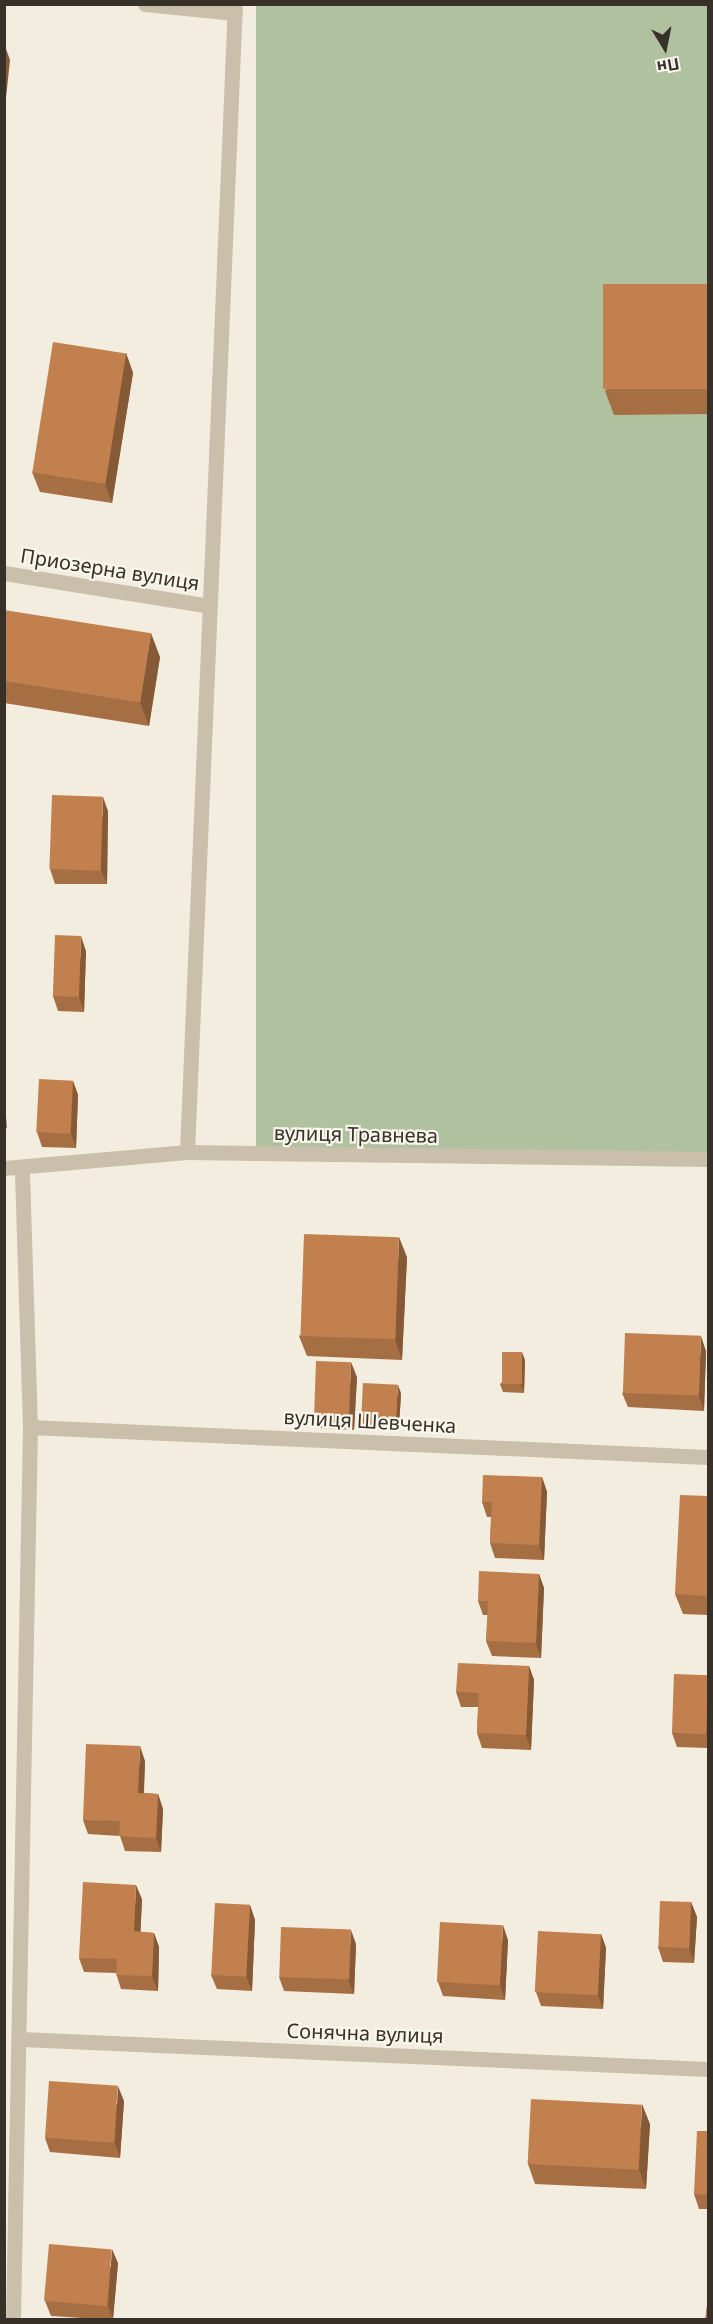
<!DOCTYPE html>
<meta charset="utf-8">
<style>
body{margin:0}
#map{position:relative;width:713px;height:2324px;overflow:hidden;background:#f2eddf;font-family:"Noto Sans",sans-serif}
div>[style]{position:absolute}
.green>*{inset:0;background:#afc19f;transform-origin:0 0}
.minor>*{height:15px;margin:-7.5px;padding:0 7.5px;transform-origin:7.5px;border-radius:7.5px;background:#cabfab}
.wall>*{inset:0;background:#a66e43}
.shaded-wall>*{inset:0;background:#875a37}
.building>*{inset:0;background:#c1804e;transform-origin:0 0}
span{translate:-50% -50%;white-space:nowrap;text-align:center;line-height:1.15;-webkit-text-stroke:4.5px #f9f6eb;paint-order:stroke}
.street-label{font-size:20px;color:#38312a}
.frame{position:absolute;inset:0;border:6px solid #38312a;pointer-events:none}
.north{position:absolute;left:635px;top:18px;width:60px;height:60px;-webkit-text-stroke:4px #f9f6eb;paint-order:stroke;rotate:170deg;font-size:16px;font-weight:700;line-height:24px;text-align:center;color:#38312a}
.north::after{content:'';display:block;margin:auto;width:21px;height:27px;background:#38312a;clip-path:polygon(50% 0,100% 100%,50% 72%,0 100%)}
</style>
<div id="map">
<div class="green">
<i style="left:256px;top:5px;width:452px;height:1149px"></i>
</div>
<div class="minor">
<i style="left:145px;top:4px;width:90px;rotate:5.7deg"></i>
<i style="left:4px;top:573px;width:208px;rotate:9.1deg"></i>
<i style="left:187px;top:1152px;width:1149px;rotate:-87.61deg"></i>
<i style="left:4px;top:1168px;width:184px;rotate:-5deg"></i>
<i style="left:187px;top:1152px;width:521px;rotate:0.77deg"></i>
<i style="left:30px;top:1427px;width:679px;rotate:2.53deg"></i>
<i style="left:21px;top:2039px;width:688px;rotate:2.5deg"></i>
<i style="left:13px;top:2320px;width:893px;rotate:-88.91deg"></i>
<i style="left:30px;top:1427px;width:259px;rotate:-91.8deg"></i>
</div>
<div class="wall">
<i style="clip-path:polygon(708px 284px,708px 414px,614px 415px,605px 391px)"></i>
<i style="clip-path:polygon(126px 353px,133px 373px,112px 503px,40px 492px,32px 472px)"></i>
<i style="clip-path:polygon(4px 610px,160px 657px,149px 726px,4px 703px)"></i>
<i style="clip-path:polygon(108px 811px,107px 884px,55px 884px,50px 869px)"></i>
<i style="clip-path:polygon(86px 951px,84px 1012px,58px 1011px,53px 996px)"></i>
<i style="clip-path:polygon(73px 1081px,78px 1095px,76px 1148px,42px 1147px,37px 1132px)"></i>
<i style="clip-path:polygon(407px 1257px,402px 1360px,307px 1356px,299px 1336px)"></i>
<i style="clip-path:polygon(706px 1351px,704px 1411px,628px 1407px,622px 1393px)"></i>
<i style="clip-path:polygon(525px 1360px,524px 1393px,503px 1392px,500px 1384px)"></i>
<i style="clip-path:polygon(357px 1377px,354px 1430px,319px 1428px,314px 1413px)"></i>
<i style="clip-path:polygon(401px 1393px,399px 1427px,364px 1426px,361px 1418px)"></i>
<i style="clip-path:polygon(542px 1477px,547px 1492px,544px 1560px,495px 1558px,490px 1543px,491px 1517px,487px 1517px,482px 1502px)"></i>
<i style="clip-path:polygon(708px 1496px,708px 1615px,683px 1614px,675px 1594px)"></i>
<i style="clip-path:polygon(539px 1574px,544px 1588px,541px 1658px,492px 1656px,486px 1641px,488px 1615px,483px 1615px,478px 1601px)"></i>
<i style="clip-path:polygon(529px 1666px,534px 1680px,531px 1750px,482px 1748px,477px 1733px,478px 1707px,461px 1707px,456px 1692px)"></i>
<i style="clip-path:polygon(708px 1675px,708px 1748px,677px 1747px,672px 1733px)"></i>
<i style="clip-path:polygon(145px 1761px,144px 1793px,158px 1794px,163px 1809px,161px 1852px,125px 1851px,120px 1836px,88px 1834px,83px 1820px)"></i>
<i style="clip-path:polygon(142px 1899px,140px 1932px,154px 1933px,159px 1947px,158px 1991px,121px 1989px,116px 1973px,84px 1972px,79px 1958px)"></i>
<i style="clip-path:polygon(691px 1902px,697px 1917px,694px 1963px,663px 1962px,658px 1947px)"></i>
<i style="clip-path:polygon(250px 1905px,255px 1920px,252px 1991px,217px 1989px,211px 1975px)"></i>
<i style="clip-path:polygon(601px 1934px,606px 1948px,603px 2009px,541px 2006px,536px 1992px)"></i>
<i style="clip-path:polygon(508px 1940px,505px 2000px,443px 1996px,438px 1982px)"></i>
<i style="clip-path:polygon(356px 1944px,354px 1994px,284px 1991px,279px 1977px)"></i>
<i style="clip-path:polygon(124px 2101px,120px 2158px,50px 2152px,45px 2138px)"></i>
<i style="clip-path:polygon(650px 2124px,646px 2189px,535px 2184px,528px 2164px)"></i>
<i style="clip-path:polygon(708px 2131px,708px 2209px,699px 2209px,694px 2194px)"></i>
<i style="clip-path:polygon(118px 2263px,113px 2319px,98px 2319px,51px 2316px,45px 2301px)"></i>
</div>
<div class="shaded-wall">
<i style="clip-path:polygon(5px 46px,10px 60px,4px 117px,4px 51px)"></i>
<i style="clip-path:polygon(126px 353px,133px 373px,112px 503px,105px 483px)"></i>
<i style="clip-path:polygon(151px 633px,160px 657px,149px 726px,140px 702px)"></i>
<i style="clip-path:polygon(103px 797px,108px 811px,107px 884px,101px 870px)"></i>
<i style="clip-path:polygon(81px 936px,86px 951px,84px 1012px,79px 997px)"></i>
<i style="clip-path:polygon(73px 1081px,78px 1095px,76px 1148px,71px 1133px)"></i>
<i style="clip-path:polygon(4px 1093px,7px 1129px,4px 1123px)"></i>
<i style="clip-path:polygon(399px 1237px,407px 1257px,402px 1360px,395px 1340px)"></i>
<i style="clip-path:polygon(701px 1336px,706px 1351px,704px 1411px,699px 1396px)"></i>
<i style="clip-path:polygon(522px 1352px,525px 1360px,524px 1393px,521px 1386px)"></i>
<i style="clip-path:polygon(351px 1362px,357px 1377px,354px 1430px,349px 1415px)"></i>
<i style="clip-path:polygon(398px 1385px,401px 1393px,399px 1427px,396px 1420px)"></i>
<i style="clip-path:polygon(542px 1477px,547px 1492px,544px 1560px,539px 1545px)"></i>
<i style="clip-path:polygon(539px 1574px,544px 1588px,541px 1658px,536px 1643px)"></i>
<i style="clip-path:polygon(529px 1666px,534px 1680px,531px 1750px,526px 1735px)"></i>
<i style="clip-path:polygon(140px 1746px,145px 1761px,143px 1808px,138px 1793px)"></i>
<i style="clip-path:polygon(158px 1794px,163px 1809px,161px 1852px,156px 1838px)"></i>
<i style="clip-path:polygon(136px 1885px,142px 1899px,140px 1946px,134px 1931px)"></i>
<i style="clip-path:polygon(691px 1902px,697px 1917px,694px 1963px,689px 1948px)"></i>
<i style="clip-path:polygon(250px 1905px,255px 1920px,252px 1991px,246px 1976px)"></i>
<i style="clip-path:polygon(503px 1925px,508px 1940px,505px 2000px,500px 1985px)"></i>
<i style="clip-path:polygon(351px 1930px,356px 1944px,354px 1994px,348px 1980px)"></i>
<i style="clip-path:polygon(154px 1933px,159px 1947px,158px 1991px,152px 1976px)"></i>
<i style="clip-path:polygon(601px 1934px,606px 1948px,603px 2009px,598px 1995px)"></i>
<i style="clip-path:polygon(118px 2086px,124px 2101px,120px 2158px,115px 2143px)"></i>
<i style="clip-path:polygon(642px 2104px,650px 2124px,646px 2189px,639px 2169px)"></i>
<i style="clip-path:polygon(112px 2249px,118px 2263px,113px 2319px,108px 2306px)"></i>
</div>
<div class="building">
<i style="left:708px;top:284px;width:105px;height:105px;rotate:90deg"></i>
<i style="left:53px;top:342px;width:74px;height:132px;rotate:9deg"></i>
<i style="left:4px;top:610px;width:149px;height:70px;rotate:9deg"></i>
<i style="left:52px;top:795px;width:51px;height:74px;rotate:2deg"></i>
<i style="left:55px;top:935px;width:26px;height:61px;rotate:2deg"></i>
<i style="left:39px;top:1079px;width:34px;height:53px;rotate:3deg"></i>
<i style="left:304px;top:1234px;width:95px;height:102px;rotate:2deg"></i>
<i style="left:625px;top:1333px;width:76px;height:60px;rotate:2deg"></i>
<i style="left:502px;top:1352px;width:20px;height:32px"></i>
<i style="left:316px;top:1361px;width:35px;height:52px;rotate:2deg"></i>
<i style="left:363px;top:1383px;width:35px;height:35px;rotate:3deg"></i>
<i style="clip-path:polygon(483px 1475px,542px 1477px,539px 1545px,490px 1543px,492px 1502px,482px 1502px)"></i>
<i style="clip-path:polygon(680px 1495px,708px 1496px,708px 1596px,675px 1594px)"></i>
<i style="clip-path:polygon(479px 1571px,539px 1574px,536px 1643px,486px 1641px,488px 1601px,478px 1601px)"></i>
<i style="clip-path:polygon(458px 1663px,529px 1666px,526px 1735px,477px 1733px,479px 1693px,456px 1692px)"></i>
<i style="left:674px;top:1674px;width:34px;height:59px;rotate:2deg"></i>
<i style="clip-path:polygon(86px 1744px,140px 1746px,138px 1793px,158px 1794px,156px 1838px,119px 1836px,120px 1821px,83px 1820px)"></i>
<i style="clip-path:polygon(83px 1882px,136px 1885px,134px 1931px,154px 1933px,152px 1976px,116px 1975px,117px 1959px,79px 1958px)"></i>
<i style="left:660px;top:1901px;width:31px;height:46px;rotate:2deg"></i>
<i style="left:215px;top:1903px;width:35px;height:72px;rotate:3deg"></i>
<i style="left:440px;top:1922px;width:63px;height:60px;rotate:3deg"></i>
<i style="left:281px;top:1927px;width:70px;height:50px;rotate:2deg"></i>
<i style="left:538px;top:1931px;width:63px;height:61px;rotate:3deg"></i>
<i style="left:49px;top:2081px;width:69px;height:57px;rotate:4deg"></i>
<i style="left:531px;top:2099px;width:111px;height:65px;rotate:3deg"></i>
<i style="clip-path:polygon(697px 2131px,708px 2131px,708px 2195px,694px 2194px)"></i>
<i style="left:49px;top:2244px;width:63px;height:57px;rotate:5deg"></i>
<i style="clip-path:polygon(707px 2304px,708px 2304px,708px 2319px,705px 2319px)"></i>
</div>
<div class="street-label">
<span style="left:110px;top:569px;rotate:9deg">Приозерна вулиця</span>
<span style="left:356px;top:1134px;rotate:1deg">вулиця Травнева</span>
<span style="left:370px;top:1421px;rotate:3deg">вулиця Шевченка</span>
<span style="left:365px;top:2033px;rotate:2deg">Сонячна вулиця</span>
</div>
<div class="frame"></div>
<div class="north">Пн</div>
</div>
